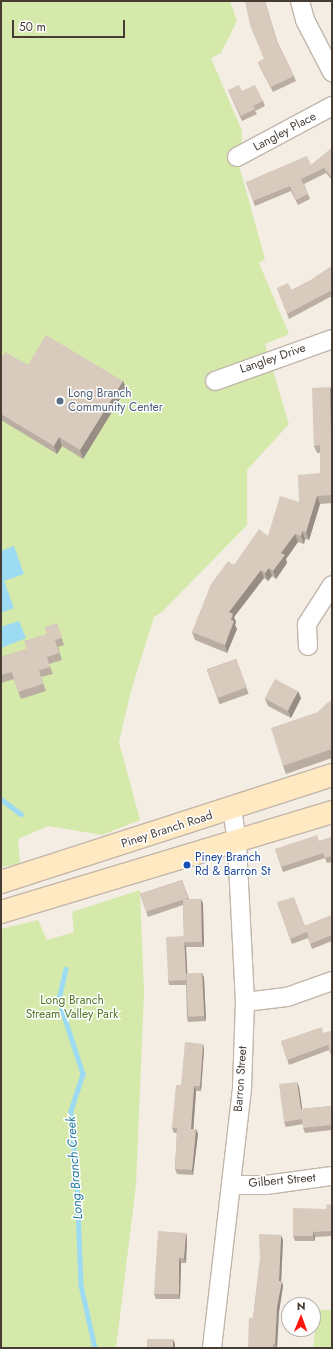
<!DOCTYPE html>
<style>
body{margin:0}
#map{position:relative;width:333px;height:1349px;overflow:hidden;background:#f3ede4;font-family:Jost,sans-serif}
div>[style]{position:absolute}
.green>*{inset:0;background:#d5e9ab}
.water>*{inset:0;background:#9ddbf3}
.stream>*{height:4.5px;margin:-2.25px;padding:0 2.25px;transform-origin:2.25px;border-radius:2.25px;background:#9ddbf3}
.roads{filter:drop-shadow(1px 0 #c2b6aa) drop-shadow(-1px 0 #c2b6aa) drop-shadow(0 1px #c2b6aa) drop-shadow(0 -1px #c2b6aa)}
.minor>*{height:18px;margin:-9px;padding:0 9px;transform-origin:9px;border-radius:9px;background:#fff}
.secondary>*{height:22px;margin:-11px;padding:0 11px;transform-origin:11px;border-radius:11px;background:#ffe9c2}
.wall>*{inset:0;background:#baaea2;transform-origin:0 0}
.shaded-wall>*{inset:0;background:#978d84}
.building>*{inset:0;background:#d8cabc;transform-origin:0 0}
.dots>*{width:11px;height:11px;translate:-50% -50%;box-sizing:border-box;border:2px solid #fff;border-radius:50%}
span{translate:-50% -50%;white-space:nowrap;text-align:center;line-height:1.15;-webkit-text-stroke:3px #fff;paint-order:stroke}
.street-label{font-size:12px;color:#453c34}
.service-label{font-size:12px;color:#4e5e75}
.left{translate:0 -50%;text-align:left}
.transit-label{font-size:12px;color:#164399}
.park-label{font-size:12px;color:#507925}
.water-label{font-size:13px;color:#257a9c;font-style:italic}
.frame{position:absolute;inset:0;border:2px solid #453c34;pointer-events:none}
.north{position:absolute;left:281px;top:1297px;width:40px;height:40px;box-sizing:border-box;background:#fff;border:1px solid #b5b1ae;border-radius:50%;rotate:1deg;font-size:11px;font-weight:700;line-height:16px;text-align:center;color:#453c34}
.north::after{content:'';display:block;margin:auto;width:14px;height:18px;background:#ff150f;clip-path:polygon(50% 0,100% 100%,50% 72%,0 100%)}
.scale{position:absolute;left:12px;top:20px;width:113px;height:18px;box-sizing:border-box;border:2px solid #453c34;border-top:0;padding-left:5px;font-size:12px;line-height:14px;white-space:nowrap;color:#453c34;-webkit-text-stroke:3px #fff;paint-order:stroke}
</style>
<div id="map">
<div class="green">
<i style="clip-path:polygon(1px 1px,230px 1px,237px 21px,221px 53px,211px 58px,242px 131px,240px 169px,265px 259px,259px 263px,289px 334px,265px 344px,289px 424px,247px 470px,247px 525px,162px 612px,154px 617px,131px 691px,119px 742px,140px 820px,102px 835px,48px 826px,18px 839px,20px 864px,1px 867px)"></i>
<i style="clip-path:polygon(140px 890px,144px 993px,136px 1185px,116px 1348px,1px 1348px,1px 929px,38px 920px,47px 940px,74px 932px,72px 912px)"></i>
<i style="clip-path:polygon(318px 1310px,332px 1310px,332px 1348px,313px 1348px)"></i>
</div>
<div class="water">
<i style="clip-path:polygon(14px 546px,24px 574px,4px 581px,14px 608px,1px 613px,1px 551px)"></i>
<i style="clip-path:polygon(19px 621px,26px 638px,1px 648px,1px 627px)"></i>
</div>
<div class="stream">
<i style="left:1px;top:799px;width:25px;rotate:37deg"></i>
<i style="left:66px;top:969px;width:32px;rotate:103deg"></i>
<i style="left:59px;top:1000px;width:78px;rotate:72deg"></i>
<i style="left:83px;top:1074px;width:39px;rotate:108deg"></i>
<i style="left:71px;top:1111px;width:73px;rotate:85.3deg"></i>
<i style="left:77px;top:1184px;width:101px;rotate:87.7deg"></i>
<i style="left:81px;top:1285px;width:65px;rotate:77.5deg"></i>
</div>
<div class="roads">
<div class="minor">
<i style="left:300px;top:1px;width:20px;rotate:75deg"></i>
<i style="left:305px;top:20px;width:59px;rotate:62.6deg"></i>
<i style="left:237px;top:157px;width:108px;rotate:-28.2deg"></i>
<i style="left:215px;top:381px;width:124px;rotate:-19.7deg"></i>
<i style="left:308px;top:646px;width:22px;rotate:-93deg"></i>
<i style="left:307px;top:624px;width:46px;rotate:-57.3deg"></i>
<i style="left:245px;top:1002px;width:42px;rotate:-6.8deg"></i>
<i style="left:287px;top:997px;width:48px;rotate:-19.6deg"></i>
<i style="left:231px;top:1185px;width:35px"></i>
<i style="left:266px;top:1185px;width:67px;rotate:-7.8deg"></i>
<i style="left:212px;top:1348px;width:263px;rotate:-83.4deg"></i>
<i style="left:242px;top:1087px;width:85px;rotate:-88deg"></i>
<i style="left:245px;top:1002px;width:159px;rotate:-92.9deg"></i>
<i style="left:237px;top:843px;width:35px;rotate:-98deg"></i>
</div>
<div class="secondary">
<i style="left:1px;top:882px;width:348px;rotate:-17.9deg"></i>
<i style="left:1px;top:912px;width:346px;rotate:-16.8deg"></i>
</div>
</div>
<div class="wall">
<i style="clip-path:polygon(240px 1px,265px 1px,277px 41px,294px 76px,296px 81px,273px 92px,260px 67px,258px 62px,264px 59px,245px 1px,241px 2px)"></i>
<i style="clip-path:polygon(228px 90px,242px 91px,263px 101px,265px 106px,255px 111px,257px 114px,242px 121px)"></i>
<i style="clip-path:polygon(332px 148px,332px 180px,326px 173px,304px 184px,310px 199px,298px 205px,291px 191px,255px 206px,246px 182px,311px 165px)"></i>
<i style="clip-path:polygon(332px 266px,332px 296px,289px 319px,277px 288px,292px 290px,311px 280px)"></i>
<i style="clip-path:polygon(1px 358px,28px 365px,123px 381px,126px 389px,83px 459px,62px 446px,57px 454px,1px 420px)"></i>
<i style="clip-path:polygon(332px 392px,332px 503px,320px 504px,309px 540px,305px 539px,304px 544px,298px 542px,286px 559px,287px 563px,276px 579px,272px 576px,268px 581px,264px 578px,234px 617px,236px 622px,235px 625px,237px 629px,227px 653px,195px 640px,192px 632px,234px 565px,268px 536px,299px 502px,320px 473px,320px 453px,317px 453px,314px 446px)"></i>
<i style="clip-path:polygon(57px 623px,64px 645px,58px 647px,62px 660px,49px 664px,53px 674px,41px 677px,46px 691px,21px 699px,14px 679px,1px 683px,1px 657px,27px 649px,47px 634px)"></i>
<i style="left:236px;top:659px;width:37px;height:31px;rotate:70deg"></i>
<i style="clip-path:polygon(301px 698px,291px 718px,268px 706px,265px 699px)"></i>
<i style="clip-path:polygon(332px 700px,332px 758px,286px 774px,283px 766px,318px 712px)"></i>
<i style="clip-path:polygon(332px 837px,332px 862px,327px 863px,325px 858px,283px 872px,275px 849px,319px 841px)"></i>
<i style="clip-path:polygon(182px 880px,189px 899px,201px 899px,203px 904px,204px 947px,186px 947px,187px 974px,202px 973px,204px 978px,206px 1021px,188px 1022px,187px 1017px,186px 985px,169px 985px,168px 980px,184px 936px,183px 905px,148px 917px,140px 894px)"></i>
<i style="clip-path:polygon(277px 902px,305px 926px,332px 915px,332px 941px,312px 949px,308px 938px,292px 944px)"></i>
<i style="clip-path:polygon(332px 1031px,332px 1057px,329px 1050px,289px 1065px,281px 1041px,324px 1033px)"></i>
<i style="clip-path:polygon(203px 1044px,204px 1049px,201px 1091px,196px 1091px,193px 1129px,196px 1129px,198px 1134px,193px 1175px,177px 1174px,175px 1169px,177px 1133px,174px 1133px,172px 1128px,181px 1085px)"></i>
<i style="clip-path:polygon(297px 1082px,299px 1087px,302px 1109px,332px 1106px,332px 1130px,305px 1133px,303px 1128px,303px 1124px,286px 1127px,284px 1122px)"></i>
<i style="clip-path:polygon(332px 1204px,332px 1236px,315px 1237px,315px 1241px,295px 1241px,293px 1236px)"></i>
<i style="clip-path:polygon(186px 1233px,187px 1238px,186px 1263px,181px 1263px,180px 1299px,156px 1299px,154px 1294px)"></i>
<i style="clip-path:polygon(283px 1240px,281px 1281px,283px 1286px,279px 1312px,277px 1348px,248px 1348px,253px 1318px,260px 1260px)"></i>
</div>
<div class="shaded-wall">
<i style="clip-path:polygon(123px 381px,126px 389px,83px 459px,80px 450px)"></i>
<i style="clip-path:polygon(330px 387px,332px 392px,332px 473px)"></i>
<i style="clip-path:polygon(59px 437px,62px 446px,57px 454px,54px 446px)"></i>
<i style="clip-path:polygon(317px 496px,320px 504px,309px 540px,306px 532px)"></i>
<i style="clip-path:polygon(302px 531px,305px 539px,304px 544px,301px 536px)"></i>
<i style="clip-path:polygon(295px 534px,298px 542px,286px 559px,287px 563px,276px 579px,273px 571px,281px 553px)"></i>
<i style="clip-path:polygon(269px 568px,272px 576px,268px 581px,265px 573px)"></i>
<i style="clip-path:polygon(261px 570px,264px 578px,234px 617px,236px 622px,235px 625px,237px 629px,227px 653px,225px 645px,229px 612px)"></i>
<i style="clip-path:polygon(298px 691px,301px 698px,291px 718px,288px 711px)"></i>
<i style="clip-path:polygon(201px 899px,203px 904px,204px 947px,202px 942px)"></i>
<i style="clip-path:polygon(184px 942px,186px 947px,188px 985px,186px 980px)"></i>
<i style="clip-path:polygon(202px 973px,204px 978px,206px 1021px,204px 1016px)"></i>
<i style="clip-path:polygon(203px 1044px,204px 1049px,201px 1091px,200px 1086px)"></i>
<i style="clip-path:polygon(297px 1082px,299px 1087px,303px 1114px,301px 1109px)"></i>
<i style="clip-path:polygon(194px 1086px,196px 1091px,193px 1134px,191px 1129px)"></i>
<i style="clip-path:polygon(196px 1129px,198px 1134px,193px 1175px,192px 1170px)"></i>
<i style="clip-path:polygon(313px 1232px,315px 1237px,315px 1241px,313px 1236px)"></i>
<i style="clip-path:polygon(186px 1233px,187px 1238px,186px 1263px,184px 1258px)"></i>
<i style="clip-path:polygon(281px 1235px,283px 1240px,281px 1284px,282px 1281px,283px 1286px,279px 1312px,277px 1348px,275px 1344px,277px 1307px,279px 1281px)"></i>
<i style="clip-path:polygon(179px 1258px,181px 1263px,180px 1299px,179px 1294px)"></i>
<i style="clip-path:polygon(173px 1339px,175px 1344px,175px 1348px,173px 1348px)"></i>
</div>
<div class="building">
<i style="clip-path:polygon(245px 1px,265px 1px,276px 40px,294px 76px,271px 87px,258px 62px,264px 59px,250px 25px)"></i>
<i style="clip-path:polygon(239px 85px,242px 91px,255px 85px,263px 101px,253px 106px,255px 109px,241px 116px,228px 90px)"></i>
<i style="clip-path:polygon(332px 148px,332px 178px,324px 168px,301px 179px,308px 194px,296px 200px,290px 186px,253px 201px,246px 182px,307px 156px,311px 165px)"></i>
<i style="clip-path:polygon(332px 266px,332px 290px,287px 314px,277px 288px,288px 283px,292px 290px,311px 280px)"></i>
<i style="clip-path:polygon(46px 335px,123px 381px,80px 450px,59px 437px,54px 446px,1px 414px,1px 358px,5px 352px,28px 365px)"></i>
<i style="clip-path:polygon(330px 387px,332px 495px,317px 496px,306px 532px,302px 531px,301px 536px,295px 534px,281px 553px,285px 555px,273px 571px,269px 568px,265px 573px,261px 570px,229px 612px,233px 614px,231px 620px,234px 621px,225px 645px,192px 632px,211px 584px,228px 561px,234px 565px,259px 529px,268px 536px,280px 496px,299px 502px,298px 475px,320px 473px,320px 445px,314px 446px,312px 388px)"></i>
<i style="clip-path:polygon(57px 623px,62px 638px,55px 640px,59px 653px,47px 657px,50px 667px,39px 670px,43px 684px,18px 692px,12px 672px,1px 675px,1px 657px,27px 649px,24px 641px,47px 634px,45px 627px)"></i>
<i style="left:236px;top:659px;width:30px;height:31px;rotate:69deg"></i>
<i style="left:275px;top:679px;width:26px;height:22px;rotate:28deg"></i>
<i style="clip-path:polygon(332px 700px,332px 749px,283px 766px,271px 728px,318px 712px,326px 704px)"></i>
<i style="clip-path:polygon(317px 835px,319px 841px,332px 837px,332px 856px,325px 858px,323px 853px,281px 867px,275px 849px)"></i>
<i style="left:182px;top:880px;width:19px;height:44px;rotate:72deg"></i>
<i style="clip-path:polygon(294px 897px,305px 926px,332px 915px,332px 935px,310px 944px,307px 932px,290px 939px,277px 902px)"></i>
<i style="left:201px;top:899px;width:43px;height:18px;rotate:89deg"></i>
<i style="left:184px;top:936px;width:44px;height:18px;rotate:87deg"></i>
<i style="left:202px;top:973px;width:43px;height:16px;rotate:87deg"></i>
<i style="clip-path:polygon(322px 1027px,323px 1033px,332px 1031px,332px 1051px,330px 1052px,328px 1045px,287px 1060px,281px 1041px)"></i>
<i style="clip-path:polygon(185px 1042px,203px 1044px,200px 1086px,194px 1086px,191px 1129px,196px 1129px,192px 1170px,175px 1169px,177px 1128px,172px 1128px,176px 1085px,181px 1085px)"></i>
<i style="clip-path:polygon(297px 1082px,301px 1109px,332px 1106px,332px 1125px,303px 1128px,302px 1119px,284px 1122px,279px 1084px)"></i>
<i style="clip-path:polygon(332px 1204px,332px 1231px,313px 1232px,313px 1236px,293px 1236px,293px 1208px,327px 1209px,326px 1205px)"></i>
<i style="clip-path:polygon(158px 1231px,186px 1233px,184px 1258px,179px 1258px,179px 1294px,154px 1294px)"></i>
<i style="clip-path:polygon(259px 1234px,281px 1235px,279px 1281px,282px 1281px,277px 1307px,275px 1344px,273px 1344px,273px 1348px,248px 1348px,249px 1318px,253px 1318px,260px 1260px)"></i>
<i style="left:147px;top:1339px;width:26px;height:9px"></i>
</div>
<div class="dots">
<i style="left:60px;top:401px;background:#5c6f8a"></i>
<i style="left:187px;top:865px;background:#1a4fb4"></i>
</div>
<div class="street-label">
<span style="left:285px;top:132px;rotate:-28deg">Langley Place</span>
<span style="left:273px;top:359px;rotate:-19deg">Langley Drive</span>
<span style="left:167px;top:830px;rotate:-18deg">Piney Branch Road</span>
<span style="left:241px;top:1079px;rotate:-86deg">Barron Street</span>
<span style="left:282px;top:1181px;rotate:-5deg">Gilbert Street</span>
</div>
<div class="service-label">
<span class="left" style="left:68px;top:401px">Long Branch<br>Community Center</span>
</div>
<div class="transit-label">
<span class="left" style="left:195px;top:865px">Piney Branch<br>Rd &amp; Barron St</span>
</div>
<div class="park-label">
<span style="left:72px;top:1008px">Long Branch<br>Stream Valley Park</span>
</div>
<div class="water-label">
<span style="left:75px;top:1168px;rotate:-94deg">Long Branch Creek</span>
</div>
<div class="frame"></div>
<div class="north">N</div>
<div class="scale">50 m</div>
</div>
